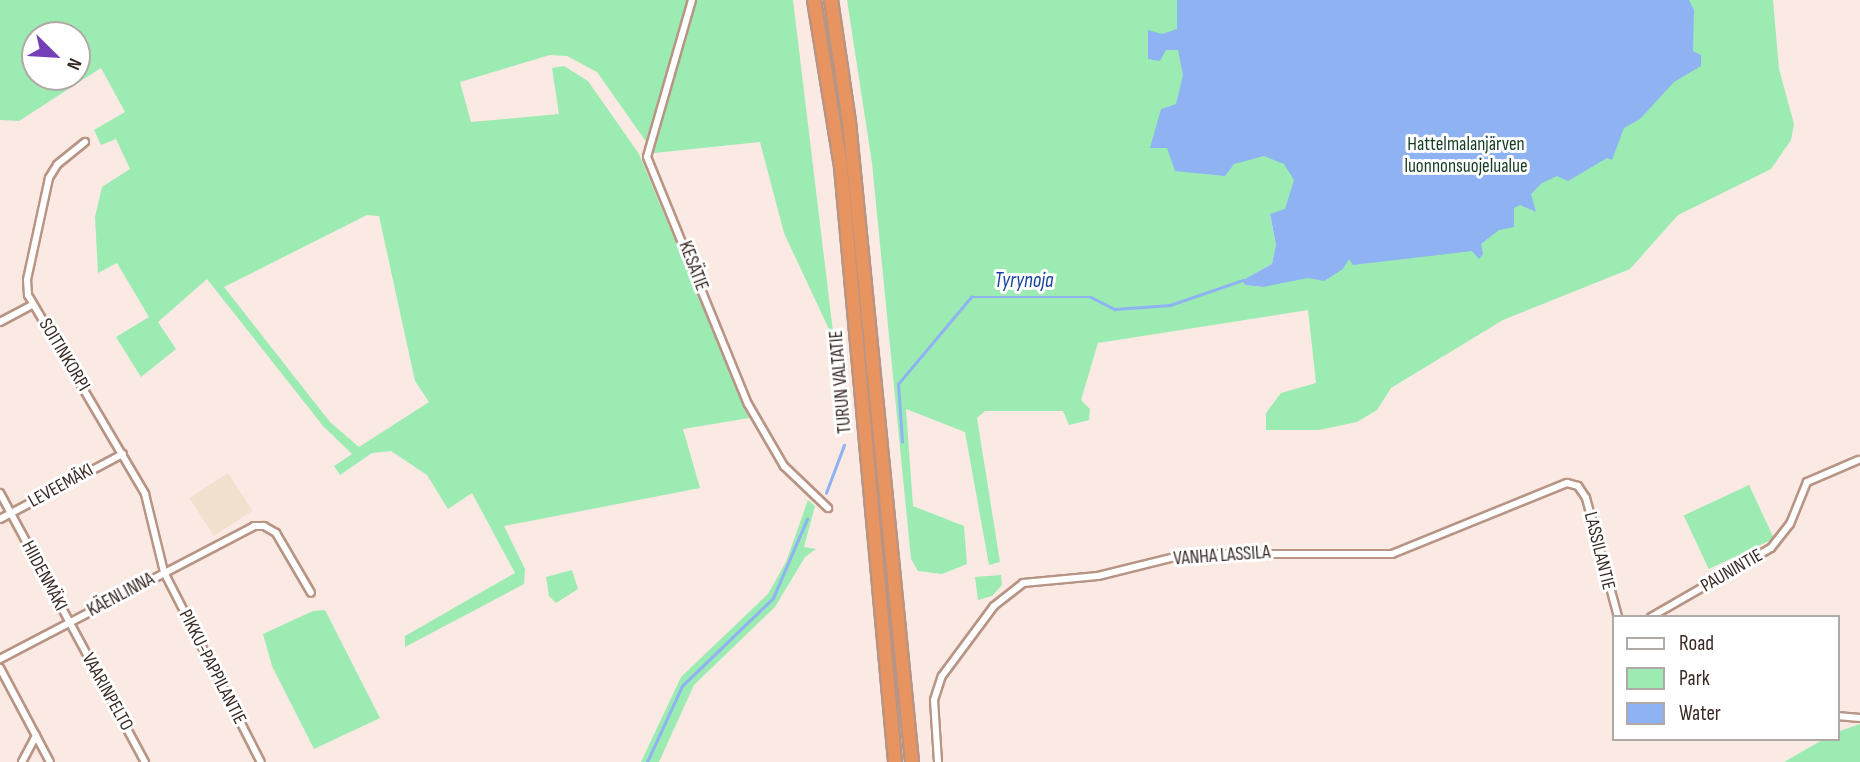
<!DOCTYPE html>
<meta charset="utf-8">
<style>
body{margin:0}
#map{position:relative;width:1860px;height:762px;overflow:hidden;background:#faeae3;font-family:"Sofia Sans Condensed",sans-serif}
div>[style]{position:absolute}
.industrial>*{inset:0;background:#efe1ce;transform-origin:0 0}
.green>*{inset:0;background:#9cebb3;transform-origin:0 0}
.water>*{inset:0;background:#8fb2f3}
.stream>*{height:2.5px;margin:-1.25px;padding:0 1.25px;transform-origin:1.25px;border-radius:1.25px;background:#8fb2f3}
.roads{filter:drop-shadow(2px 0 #b89484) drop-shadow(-2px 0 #b89484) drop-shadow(0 2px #b89484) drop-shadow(0 -2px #b89484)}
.street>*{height:6px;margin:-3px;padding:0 3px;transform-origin:3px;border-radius:3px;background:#fff}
.highway>*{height:12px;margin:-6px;padding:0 6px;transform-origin:6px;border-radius:6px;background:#e89461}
span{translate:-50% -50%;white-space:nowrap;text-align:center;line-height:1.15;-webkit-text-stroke:6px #fff;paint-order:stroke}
.park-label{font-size:19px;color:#163d24}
.street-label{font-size:19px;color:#392a24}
.water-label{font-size:21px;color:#16429d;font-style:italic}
.legend{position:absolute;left:1612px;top:615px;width:228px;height:126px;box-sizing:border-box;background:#fff;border:2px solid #b0aaa7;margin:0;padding:9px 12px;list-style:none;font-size:21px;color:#392a24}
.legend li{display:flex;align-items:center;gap:14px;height:35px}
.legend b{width:35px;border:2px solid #b0aaa7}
.north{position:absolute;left:21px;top:21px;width:70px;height:70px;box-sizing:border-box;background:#fff;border:2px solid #b0aaa7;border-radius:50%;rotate:114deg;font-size:19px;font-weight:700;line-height:28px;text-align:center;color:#392a24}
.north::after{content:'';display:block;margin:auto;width:24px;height:32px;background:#7340b7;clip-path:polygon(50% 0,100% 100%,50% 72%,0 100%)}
</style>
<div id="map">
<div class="industrial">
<i style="left:228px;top:473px;width:45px;height:46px;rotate:57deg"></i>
</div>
<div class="green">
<i style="clip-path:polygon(evenodd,0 0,793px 0,834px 340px,784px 233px,760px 142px,654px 153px,597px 72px,567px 56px,550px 55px,460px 82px,471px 122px,559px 114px,552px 68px,564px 66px,588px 81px,639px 154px,749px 418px,683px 429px,700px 488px,504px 526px,525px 569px,524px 584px,405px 647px,405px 636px,515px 573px,472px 493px,448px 509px,427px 475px,391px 451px,372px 453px,340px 475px,334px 466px,352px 454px,323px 426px,207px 279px,158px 322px,176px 349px,141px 377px,116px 337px,149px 317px,117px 263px,98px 273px,95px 217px,102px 187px,130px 169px,116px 139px,101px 145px,94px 130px,125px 112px,101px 68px,19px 121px,0 120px,0 0,35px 35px,77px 35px,77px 77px,35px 77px,35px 35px,0 0,367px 215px,379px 216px,415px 381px,429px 402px,359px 447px,330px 422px,224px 287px,367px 215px)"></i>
<i style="clip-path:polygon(evenodd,847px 0,1773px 0,1779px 69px,1794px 124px,1791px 140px,1771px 169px,1678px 215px,1630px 269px,1503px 320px,1391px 388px,1377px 410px,1357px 422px,1319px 430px,1266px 430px,1266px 413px,1281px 393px,1316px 383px,1308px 310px,1098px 343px,1081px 400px,1090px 409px,1089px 420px,1069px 425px,1063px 411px,985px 411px,977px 418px,1000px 562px,989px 565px,965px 432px,906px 409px,913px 506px,964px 526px,967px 564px,942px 574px,918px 571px,911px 559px,872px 163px,847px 0,1270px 215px,1298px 258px,1263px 287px,1246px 285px,1243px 280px,1272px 264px,1276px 245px,1270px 215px)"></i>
<i style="left:1749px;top:485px;width:59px;height:72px;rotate:65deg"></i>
<i style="clip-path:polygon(808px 500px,815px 506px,804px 547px,816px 549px,805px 557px,775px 607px,694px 685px,659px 762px,641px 762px,681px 677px,768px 594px,786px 562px)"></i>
<i style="clip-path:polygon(572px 570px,578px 589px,556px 603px,549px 596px,546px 577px)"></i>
<i style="clip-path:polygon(1001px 575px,1002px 585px,992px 596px,978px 600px,975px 577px)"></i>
<i style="clip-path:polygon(325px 610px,380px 718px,314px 749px,272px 666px,263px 634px,313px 611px)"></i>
<i style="clip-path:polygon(1860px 724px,1860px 762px,1784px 762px,1824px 739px,1837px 739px,1837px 732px)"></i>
</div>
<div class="water">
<i style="clip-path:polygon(1177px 0,1689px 0,1694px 10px,1693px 51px,1701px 55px,1701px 66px,1674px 82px,1640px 119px,1624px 128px,1612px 160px,1607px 158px,1568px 181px,1557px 176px,1542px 183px,1531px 194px,1536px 212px,1520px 205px,1514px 208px,1514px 227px,1499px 230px,1481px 244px,1483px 254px,1479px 259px,1472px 251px,1353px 265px,1349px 259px,1343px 269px,1324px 281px,1308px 278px,1263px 287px,1245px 285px,1243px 280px,1272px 264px,1276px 245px,1270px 214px,1285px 209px,1294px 180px,1284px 164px,1264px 156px,1234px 164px,1225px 176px,1175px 171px,1167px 148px,1150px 148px,1161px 109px,1176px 104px,1183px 75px,1178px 50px,1166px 50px,1160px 61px,1148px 59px,1148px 30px,1162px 34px,1177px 29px)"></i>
</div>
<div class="stream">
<i style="left:902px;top:442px;width:58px;rotate:-93.9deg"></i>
<i style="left:898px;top:384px;width:114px;rotate:-50deg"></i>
<i style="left:971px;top:297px;width:120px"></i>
<i style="left:1091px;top:297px;width:27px;rotate:27deg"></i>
<i style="left:1115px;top:309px;width:55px;rotate:-4.2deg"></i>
<i style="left:1170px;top:305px;width:77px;rotate:-18.9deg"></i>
<i style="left:826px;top:493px;width:51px;rotate:-69.4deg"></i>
<i style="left:647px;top:762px;width:84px;rotate:-65.3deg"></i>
<i style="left:682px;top:686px;width:127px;rotate:-44deg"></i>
<i style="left:773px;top:598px;width:86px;rotate:-66.7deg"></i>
</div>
<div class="roads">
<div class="street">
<i style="left:692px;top:0;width:163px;rotate:106deg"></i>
<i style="left:647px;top:157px;width:267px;rotate:67.8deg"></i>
<i style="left:748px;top:404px;width:72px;rotate:59.9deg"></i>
<i style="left:784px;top:466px;width:61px;rotate:43.7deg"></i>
<i style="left:85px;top:142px;width:36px;rotate:141deg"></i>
<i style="left:57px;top:165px;width:15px;rotate:122deg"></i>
<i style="left:49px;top:178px;width:104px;rotate:102.2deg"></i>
<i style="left:27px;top:280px;width:15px;rotate:86deg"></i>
<i style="left:28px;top:295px;width:231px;rotate:59.5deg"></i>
<i style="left:145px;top:494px;width:80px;rotate:76.3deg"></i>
<i style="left:164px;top:572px;width:213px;rotate:63deg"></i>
<i style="left:0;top:322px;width:36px;rotate:-28deg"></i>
<i style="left:0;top:493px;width:306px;rotate:61.7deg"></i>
<i style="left:0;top:519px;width:139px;rotate:-27.9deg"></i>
<i style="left:1651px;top:617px;width:138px;rotate:-29.9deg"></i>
<i style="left:1771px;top:548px;width:31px;rotate:-52deg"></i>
<i style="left:1790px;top:524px;width:45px;rotate:-68deg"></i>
<i style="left:1807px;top:482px;width:56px;rotate:-23.3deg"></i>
<i style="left:0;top:659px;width:287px;rotate:-27.6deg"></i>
<i style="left:254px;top:526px;width:10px"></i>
<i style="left:264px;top:526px;width:14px;rotate:30deg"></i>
<i style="left:276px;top:533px;width:69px;rotate:59.7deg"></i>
<i style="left:0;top:668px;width:106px;rotate:62deg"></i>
<i style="left:1837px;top:716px;width:23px;rotate:5deg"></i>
<i style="left:22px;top:762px;width:30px;rotate:-62deg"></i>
<i style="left:938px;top:762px;width:62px;rotate:-93.7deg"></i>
<i style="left:934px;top:700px;width:25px;rotate:-72deg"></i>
<i style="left:942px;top:676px;width:87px;rotate:-53.4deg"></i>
<i style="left:994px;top:606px;width:37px;rotate:-38deg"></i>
<i style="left:1023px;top:583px;width:75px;rotate:-5.3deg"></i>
<i style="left:1098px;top:576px;width:92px;rotate:-13.9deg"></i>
<i style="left:1187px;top:554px;width:205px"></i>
<i style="left:1392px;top:554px;width:189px;rotate:-22.1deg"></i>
<i style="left:1567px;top:483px;width:11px;rotate:15deg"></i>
<i style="left:1578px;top:486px;width:14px;rotate:56deg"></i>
<i style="left:1586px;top:498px;width:123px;rotate:74.9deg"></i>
</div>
<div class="highway">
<i style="left:814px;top:0;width:169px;rotate:80.8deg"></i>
<i style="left:841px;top:167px;width:597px;rotate:84.81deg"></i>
<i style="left:831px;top:0;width:123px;rotate:81.6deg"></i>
<i style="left:849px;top:122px;width:643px;rotate:84.38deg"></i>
</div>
</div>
<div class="park-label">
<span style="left:1466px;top:156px">Hattelmalanjärven<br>luonnonsuojelualue</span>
</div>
<div class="street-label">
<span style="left:693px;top:266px;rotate:69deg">KESÄTIE</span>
<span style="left:64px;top:355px;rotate:59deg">SOITINKORPI</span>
<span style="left:841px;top:382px;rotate:-95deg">TURUN VALTATIE</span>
<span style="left:61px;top:486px;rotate:-29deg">LEVEEMÄKI</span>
<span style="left:1599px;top:551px;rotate:76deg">LASSILANTIE</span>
<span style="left:1222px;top:556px;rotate:-4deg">VANHA LASSILA</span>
<span style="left:1732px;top:571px;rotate:-30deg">PAUNINTIE</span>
<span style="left:44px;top:576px;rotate:62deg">HIIDENMÄKI</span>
<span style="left:121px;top:595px;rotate:-28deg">KÄENLINNA</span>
<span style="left:212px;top:667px;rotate:63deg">PIKKU-PAPPILANTIE</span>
<span style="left:107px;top:692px;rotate:61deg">VAARINPELTO</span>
</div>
<div class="water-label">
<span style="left:1024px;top:281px">Tyrynoja</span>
</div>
<ul class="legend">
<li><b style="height:9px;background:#fff"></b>Road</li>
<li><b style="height:19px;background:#9cebb3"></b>Park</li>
<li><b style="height:19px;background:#8fb2f3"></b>Water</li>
</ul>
<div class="north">N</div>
</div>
